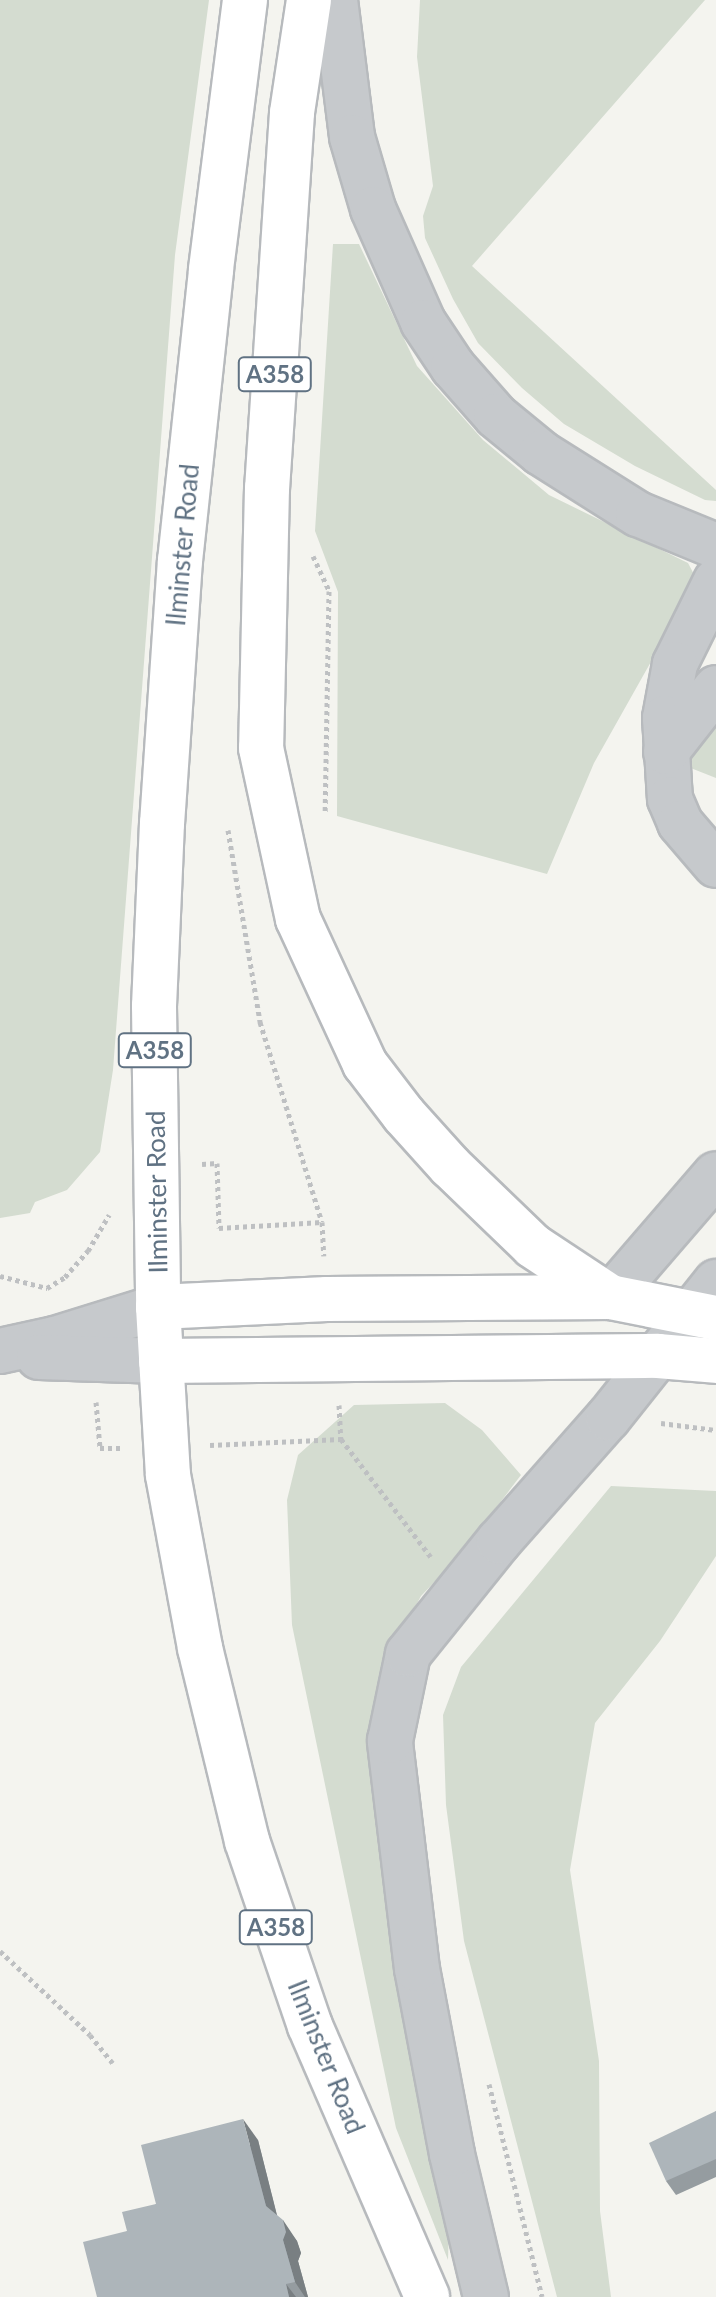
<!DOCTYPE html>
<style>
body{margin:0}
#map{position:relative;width:716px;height:2297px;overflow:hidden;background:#f4f4ef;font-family:Lato,sans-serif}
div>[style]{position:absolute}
.green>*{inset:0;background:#d4dcd0}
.path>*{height:5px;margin-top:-2.5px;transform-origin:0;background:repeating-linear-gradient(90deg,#bec0c2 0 4px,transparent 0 8px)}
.roads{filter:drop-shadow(2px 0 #b7babd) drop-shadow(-2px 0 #b7babd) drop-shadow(0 2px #b7babd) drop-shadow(0 -2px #b7babd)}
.minor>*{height:44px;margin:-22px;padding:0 22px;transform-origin:22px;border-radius:22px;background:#c6c9cc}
.highway>*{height:44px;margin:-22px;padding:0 22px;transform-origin:22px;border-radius:22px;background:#fff}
.wall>*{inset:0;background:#959ca0}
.shaded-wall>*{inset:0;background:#797f82}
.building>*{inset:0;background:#adb5ba}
span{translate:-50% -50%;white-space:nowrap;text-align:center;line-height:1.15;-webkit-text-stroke:8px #fff;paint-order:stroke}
.shield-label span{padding:2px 6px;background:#fff;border:2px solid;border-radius:6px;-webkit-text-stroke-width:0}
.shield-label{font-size:24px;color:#607283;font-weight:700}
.street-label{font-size:26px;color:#607283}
</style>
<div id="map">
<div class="green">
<i style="clip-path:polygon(0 0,209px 0,175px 255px,113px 1070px,100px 1152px,67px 1190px,35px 1202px,30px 1213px,0 1218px)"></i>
<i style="clip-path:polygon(420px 0,705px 0,472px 266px,716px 490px,716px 501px,705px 500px,635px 466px,564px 424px,522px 388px,478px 343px,453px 299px,425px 238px,423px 216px,433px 186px,417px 57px)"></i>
<i style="clip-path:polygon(333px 244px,359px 244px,417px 366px,483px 440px,549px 495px,688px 563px,697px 580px,594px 763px,547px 874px,337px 816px,338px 592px,315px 531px)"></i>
<i style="clip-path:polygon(716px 721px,716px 778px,683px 765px)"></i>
<i style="clip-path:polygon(445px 1403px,482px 1430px,521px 1475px,460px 1555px,421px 1596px,383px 1666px,450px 2195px,448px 2260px,396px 2128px,292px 1625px,287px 1500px,298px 1455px,354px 1405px)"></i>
<i style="clip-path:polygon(611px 1486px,716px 1491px,716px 1556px,660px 1641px,595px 1723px,570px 1870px,599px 2061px,600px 2211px,611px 2297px,557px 2297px,464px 1941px,446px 1805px,443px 1715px,461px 1667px)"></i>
</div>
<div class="path">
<i style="left:313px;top:556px;width:38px;rotate:65deg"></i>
<i style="left:329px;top:591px;width:223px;rotate:91deg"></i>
<i style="left:228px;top:830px;width:195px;rotate:80.5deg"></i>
<i style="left:260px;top:1022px;width:209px;rotate:72.8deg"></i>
<i style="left:322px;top:1222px;width:34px;rotate:87deg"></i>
<i style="left:202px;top:1164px;width:15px;rotate:-4deg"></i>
<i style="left:217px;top:1163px;width:65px;rotate:88.2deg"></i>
<i style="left:219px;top:1228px;width:103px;rotate:-3.3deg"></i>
<i style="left:0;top:1276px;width:49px;rotate:14.3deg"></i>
<i style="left:47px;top:1288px;width:21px;rotate:-31deg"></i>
<i style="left:65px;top:1277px;width:35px;rotate:-49deg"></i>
<i style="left:88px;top:1251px;width:42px;rotate:-59.7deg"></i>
<i style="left:96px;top:1402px;width:46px;rotate:85deg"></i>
<i style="left:100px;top:1448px;width:20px"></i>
<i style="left:339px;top:1405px;width:34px;rotate:87deg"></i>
<i style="left:341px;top:1439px;width:148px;rotate:52.7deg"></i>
<i style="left:661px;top:1423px;width:55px;rotate:7.3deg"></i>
<i style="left:210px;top:1445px;width:131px;rotate:-2.6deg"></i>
<i style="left:0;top:1951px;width:123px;rotate:43deg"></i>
<i style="left:90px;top:2035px;width:36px;rotate:51deg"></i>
<i style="left:489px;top:2084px;width:219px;rotate:76deg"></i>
</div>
<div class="roads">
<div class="minor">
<i style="left:335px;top:0;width:138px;rotate:82.9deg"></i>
<i style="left:352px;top:137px;width:75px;rotate:73.7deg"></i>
<i style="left:373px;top:209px;width:124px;rotate:66.1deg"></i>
<i style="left:423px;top:322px;width:54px;rotate:56.3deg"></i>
<i style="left:453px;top:367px;width:65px;rotate:48.7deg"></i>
<i style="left:496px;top:416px;width:58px;rotate:39.4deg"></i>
<i style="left:541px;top:453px;width:115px;rotate:32.2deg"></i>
<i style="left:638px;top:514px;width:84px;rotate:22.3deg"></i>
<i style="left:716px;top:581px;width:93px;rotate:116.3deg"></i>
<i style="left:675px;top:664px;width:55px;rotate:100.5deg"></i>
<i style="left:665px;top:718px;width:81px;rotate:86.5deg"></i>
<i style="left:670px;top:799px;width:26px;rotate:67deg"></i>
<i style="left:680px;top:823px;width:55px;rotate:49.4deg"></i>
<i style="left:666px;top:752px;width:81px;rotate:-52deg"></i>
<i style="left:610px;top:1297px;width:162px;rotate:-49.2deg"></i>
<i style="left:0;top:1351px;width:56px;rotate:-12.3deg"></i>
<i style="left:55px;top:1339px;width:108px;rotate:-17.3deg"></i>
<i style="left:39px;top:1357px;width:122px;rotate:1.9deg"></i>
<i style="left:486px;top:2297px;width:147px;rotate:-103.4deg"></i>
<i style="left:452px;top:2154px;width:188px;rotate:-100.7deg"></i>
<i style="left:417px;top:1969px;width:230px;rotate:-96.8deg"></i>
<i style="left:390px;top:1741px;width:89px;rotate:-78.3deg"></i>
<i style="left:408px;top:1654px;width:145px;rotate:-51.2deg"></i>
<i style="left:499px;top:1541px;width:164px;rotate:-48.5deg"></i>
<i style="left:608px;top:1418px;width:174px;rotate:-51.5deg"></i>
</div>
<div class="highway">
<i style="left:245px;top:0;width:273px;rotate:97.2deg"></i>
<i style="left:211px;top:271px;width:291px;rotate:96.1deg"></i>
<i style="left:180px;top:560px;width:264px;rotate:93.9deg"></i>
<i style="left:162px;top:823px;width:183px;rotate:92.5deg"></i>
<i style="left:154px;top:1006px;width:301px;rotate:89.2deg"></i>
<i style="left:158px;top:1307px;width:168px;rotate:86.6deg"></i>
<i style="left:168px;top:1475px;width:176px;rotate:79.5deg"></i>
<i style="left:200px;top:1648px;width:199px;rotate:76.3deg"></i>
<i style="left:247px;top:1841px;width:195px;rotate:71.2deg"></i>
<i style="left:310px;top:2026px;width:295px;rotate:66.6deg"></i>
<i style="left:309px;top:0;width:114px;rotate:98.6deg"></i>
<i style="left:292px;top:113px;width:376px;rotate:93.8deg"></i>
<i style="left:267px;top:488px;width:260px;rotate:91.3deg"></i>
<i style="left:261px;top:748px;width:175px;rotate:77.8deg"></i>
<i style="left:298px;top:919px;width:160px;rotate:65.2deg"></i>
<i style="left:365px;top:1064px;width:64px;rotate:52.6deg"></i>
<i style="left:404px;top:1115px;width:69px;rotate:48deg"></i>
<i style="left:450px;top:1166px;width:115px;rotate:43.9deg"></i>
<i style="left:533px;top:1246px;width:92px;rotate:33.5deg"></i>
<i style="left:158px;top:1307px;width:169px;rotate:-2.7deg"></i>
<i style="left:327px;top:1299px;width:283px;rotate:-0.4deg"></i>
<i style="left:610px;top:1297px;width:108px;rotate:11.2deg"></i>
<i style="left:161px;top:1361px;width:497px;rotate:-0.6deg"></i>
<i style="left:658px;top:1356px;width:58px;rotate:4.9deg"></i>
</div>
</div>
<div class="wall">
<i style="clip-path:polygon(716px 2111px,716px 2177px,676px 2195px,666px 2181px)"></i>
<i style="clip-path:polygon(258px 2140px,277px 2216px,297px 2241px,301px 2253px,298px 2261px,308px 2297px,97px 2297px,127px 2231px,156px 2204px)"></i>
</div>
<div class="shaded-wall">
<i style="clip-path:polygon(243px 2119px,258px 2140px,280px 2227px,266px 2206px)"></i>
<i style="clip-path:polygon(283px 2220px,297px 2241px,301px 2253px,298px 2261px,308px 2297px,305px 2297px,295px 2282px,283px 2240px)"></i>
<i style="clip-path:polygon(286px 2284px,296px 2297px,289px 2297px)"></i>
</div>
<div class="building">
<i style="clip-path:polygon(716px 2111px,716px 2159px,666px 2181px,649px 2143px)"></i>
<i style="clip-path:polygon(243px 2119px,266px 2206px,283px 2220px,286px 2232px,283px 2240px,295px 2282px,286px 2284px,289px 2297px,97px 2297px,83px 2242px,127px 2231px,122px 2212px,156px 2204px,141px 2145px)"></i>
</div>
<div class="shield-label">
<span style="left:275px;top:374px">A358</span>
<span style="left:155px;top:1050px">A358</span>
<span style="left:276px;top:1927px">A358</span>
</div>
<div class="street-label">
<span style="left:183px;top:545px;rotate:-85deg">Ilminster Road</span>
<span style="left:157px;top:1192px;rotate:-91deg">Ilminster Road</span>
<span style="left:326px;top:2057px;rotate:68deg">Ilminster Road</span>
</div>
</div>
